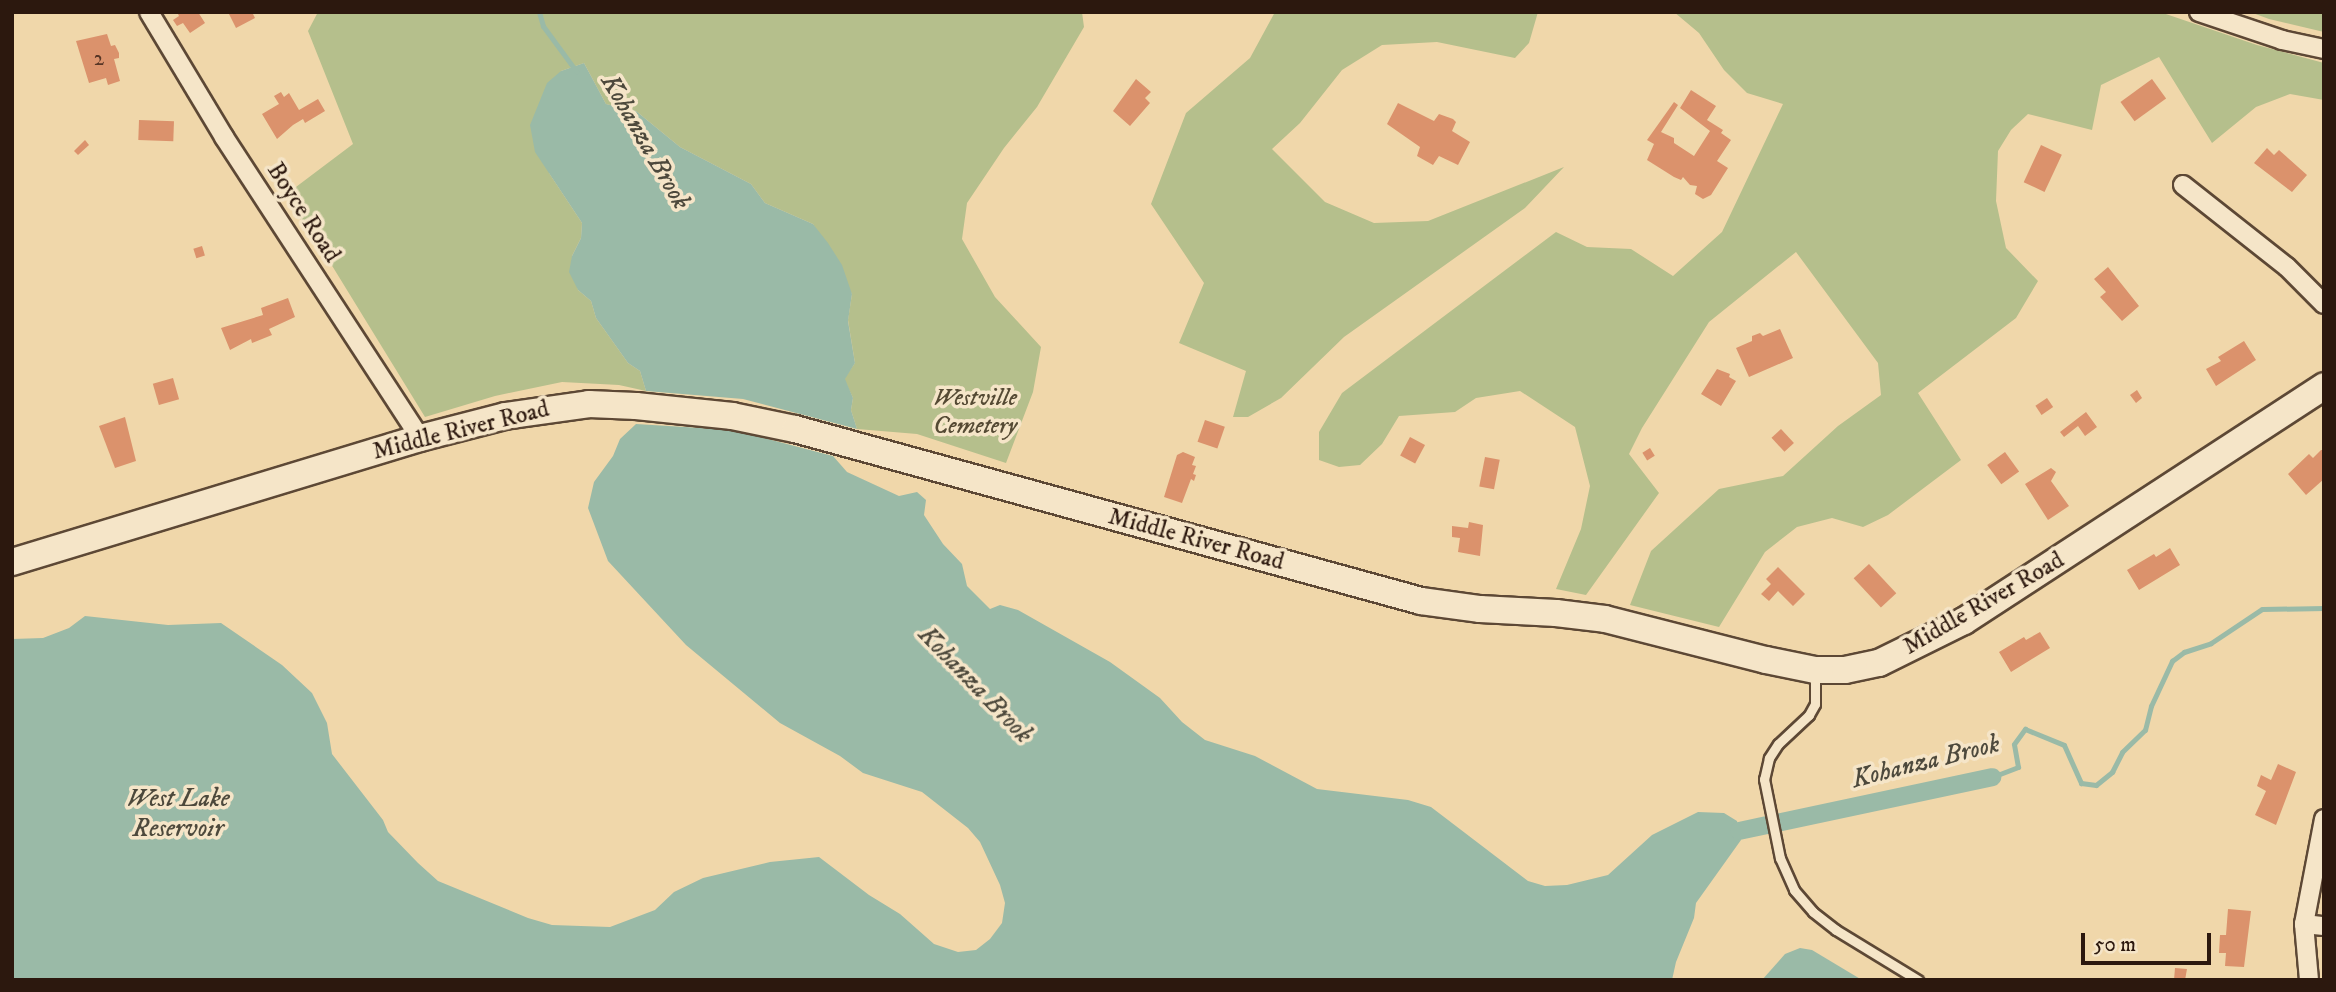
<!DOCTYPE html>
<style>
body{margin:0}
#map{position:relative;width:2336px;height:992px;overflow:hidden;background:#f0d7aa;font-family:"IM FELL DW Pica",serif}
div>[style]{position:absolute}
.green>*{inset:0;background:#b5bf8c}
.water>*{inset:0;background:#9abaa7}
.stream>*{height:5px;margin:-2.5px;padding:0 2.5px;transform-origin:2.5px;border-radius:2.5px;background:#9abaa7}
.canal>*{height:18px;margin:-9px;padding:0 9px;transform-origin:9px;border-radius:9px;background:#9abaa7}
.building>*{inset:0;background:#db926c;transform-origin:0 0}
.roads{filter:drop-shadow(2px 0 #5d4835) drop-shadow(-2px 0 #5d4835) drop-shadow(0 2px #5d4835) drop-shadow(0 -2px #5d4835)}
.lane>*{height:9px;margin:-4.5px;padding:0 4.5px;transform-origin:4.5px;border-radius:4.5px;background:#f5e5c8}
.street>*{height:18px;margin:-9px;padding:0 9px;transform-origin:9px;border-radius:9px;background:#f5e5c8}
.secondary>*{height:26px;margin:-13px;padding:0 13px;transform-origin:13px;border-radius:13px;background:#f5e5c8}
span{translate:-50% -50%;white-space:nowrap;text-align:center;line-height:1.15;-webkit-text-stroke:7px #f5e5c8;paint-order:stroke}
.number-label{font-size:21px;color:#583626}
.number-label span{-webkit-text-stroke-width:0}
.street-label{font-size:24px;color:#2c180e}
.park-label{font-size:24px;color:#554a34;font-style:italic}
.water-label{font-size:26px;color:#4d493c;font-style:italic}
.frame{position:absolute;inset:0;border:14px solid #2c180e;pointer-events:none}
.scale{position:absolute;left:2081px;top:933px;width:130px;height:32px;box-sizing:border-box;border:4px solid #2c180e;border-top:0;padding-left:9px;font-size:21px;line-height:24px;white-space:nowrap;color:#2c180e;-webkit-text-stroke:5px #f5e5c8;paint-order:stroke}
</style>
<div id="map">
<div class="green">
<i style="clip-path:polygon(318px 12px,1082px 12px,1084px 27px,1037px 107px,1004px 148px,967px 203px,962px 239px,995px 297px,1041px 347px,1033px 392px,1006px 463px,917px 434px,857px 429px,851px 410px,853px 398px,844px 379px,855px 363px,848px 320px,852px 294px,813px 224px,765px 203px,751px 184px,680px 147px,636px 111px,606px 104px,584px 63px,561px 71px,549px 173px,582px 223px,581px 238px,572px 256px,578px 290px,591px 301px,596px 318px,628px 363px,640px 371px,646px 391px,619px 385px,562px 382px,495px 396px,425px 417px,331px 264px,284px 196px,353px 144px,308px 31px)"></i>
<i style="clip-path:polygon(1275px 12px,1538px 12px,1529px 43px,1515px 58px,1437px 42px,1382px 45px,1342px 70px,1300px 123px,1272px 149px,1325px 202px,1374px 223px,1428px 221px,1564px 167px,1525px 208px,1344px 337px,1281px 398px,1248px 417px,1233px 417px,1246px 371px,1179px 343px,1204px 283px,1151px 204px,1186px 113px,1250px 58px)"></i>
<i style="clip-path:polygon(1674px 12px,2160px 12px,2257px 45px,2324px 63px,2324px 100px,2290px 94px,2256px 107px,2212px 143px,2159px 57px,2101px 85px,2092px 130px,2028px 114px,2011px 130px,1998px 151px,1996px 201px,2006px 248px,2038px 281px,2016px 318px,1918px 393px,1961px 460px,1888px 515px,1863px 527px,1832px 518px,1797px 527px,1765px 552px,1719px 627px,1630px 605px,1651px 551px,1719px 489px,1783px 476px,1838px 426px,1881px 395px,1878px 363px,1796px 252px,1709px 322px,1642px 428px,1629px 454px,1659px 493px,1586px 595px,1556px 589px,1581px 529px,1590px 486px,1575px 427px,1520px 391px,1476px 398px,1455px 412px,1399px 416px,1382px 444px,1360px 465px,1339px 467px,1319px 460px,1319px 432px,1342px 393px,1556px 232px,1587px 247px,1631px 249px,1673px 276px,1722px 232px,1783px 104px,1747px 93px,1724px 70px,1699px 33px)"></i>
<i style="clip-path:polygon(2250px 12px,2324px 12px,2324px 32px,2269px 19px)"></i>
</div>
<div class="water">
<i style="clip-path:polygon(584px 63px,606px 104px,636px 111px,680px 147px,751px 184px,765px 203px,813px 224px,828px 243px,842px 265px,852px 294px,848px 321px,855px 363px,845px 379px,853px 398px,851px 410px,857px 429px,743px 399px,646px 391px,640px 371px,628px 363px,596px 318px,591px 301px,578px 290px,569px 272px,572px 256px,581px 238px,582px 223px,535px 152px,530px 125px,547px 83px,561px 71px)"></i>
<i style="clip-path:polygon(636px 424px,733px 430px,833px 456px,847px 472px,899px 496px,917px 492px,926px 500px,924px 515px,943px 544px,962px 564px,967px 586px,990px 609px,1000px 605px,1018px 610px,1110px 662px,1160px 698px,1182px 722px,1205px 740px,1255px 756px,1317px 789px,1408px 800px,1431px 807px,1528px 881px,1545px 886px,1567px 885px,1608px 875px,1652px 835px,1698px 812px,1724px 813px,1737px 821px,1741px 840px,1696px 903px,1694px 918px,1676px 962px,1672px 980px,12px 980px,12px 639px,43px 638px,69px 628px,85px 616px,168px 625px,221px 623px,282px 665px,312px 693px,327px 723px,332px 754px,383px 820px,388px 832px,418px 863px,438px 881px,528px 918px,552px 925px,610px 927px,655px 910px,674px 892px,703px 878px,770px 862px,819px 857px,869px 895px,900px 914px,934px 944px,958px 952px,976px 950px,990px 939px,1002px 923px,1005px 903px,1000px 885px,980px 842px,968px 828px,922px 792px,863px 773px,840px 756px,780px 723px,686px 645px,608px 561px,588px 508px,594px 482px,613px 456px,620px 439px)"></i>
<i style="clip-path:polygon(1800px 948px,1812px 950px,1862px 980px,1762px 980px,1785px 954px)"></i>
</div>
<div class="stream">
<i style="left:539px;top:12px;width:15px;rotate:74deg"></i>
<i style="left:543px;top:26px;width:56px;rotate:53.7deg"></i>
<i style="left:1992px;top:777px;width:28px;rotate:-21deg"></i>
<i style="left:2018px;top:767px;width:23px;rotate:-100deg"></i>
<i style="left:2014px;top:744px;width:19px;rotate:-54deg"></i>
<i style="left:2025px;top:729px;width:42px;rotate:22.3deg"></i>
<i style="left:2064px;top:745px;width:42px;rotate:65.9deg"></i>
<i style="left:2081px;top:783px;width:15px;rotate:8deg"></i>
<i style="left:2096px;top:785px;width:21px;rotate:-39deg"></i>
<i style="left:2112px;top:772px;width:22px;rotate:-63deg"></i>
<i style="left:2122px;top:752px;width:32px;rotate:-44deg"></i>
<i style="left:2145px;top:730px;width:25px;rotate:-76deg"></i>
<i style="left:2151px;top:706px;width:50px;rotate:-65deg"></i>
<i style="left:2172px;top:661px;width:15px;rotate:-37deg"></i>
<i style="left:2184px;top:652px;width:28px;rotate:-18deg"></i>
<i style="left:2211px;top:643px;width:61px;rotate:-33.7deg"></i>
<i style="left:2262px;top:609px;width:62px;rotate:-0.9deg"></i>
</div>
<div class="canal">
<i style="left:1739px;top:831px;width:259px;rotate:-12deg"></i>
</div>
<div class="building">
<i style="clip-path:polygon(177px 12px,198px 12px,205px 23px,190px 33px,183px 23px,177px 26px,173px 20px,179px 16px)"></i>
<i style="clip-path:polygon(228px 12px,252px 12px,255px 18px,236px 28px)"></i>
<i style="clip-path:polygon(107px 34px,111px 46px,115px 45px,119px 53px,119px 58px,114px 59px,120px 81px,108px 85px,106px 78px,89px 83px,76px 41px)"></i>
<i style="clip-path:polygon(1136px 79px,1151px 92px,1145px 98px,1150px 103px,1130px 126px,1113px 111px)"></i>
<i style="left:2152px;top:79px;width:24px;height:39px;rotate:54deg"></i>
<i style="clip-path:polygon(1691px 90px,1716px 106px,1707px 120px,1723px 130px,1721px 133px,1731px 140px,1717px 161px,1728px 168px,1711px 195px,1703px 199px,1695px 194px,1697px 186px,1690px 185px,1683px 177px,1681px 180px,1674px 177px,1647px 160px,1654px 144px,1647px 140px,1674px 102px,1678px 105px,1661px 132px,1674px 138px,1674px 143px,1694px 156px,1710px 131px,1680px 108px)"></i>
<i style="clip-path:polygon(281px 92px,284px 97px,289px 93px,299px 110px,318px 99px,325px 111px,305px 123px,303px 119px,293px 125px,277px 139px,262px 114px,279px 104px,274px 96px)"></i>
<i style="clip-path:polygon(1398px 103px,1434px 121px,1439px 114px,1453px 119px,1456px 122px,1452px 131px,1470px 142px,1458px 165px,1439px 156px,1433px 165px,1417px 156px,1420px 147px,1387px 124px)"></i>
<i style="left:139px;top:120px;width:35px;height:20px;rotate:2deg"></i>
<i style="clip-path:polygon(85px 140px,89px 145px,78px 155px,74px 151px)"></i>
<i style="left:2041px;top:145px;width:23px;height:41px;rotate:25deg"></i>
<i style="clip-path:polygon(2267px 148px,2274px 155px,2279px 150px,2307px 175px,2292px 192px,2254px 163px)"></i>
<i style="left:202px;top:246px;width:10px;height:9px;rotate:73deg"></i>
<i style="clip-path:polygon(2108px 267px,2139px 306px,2122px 321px,2100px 297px,2106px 292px,2094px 279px)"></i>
<i style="clip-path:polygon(288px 298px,295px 317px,269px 329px,272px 335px,252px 343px,251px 339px,230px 350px,221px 328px,263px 315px,261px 308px)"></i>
<i style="clip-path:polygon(1780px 329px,1793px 358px,1749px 377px,1736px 348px,1752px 341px,1752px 336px,1760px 333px,1763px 336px)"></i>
<i style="clip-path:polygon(2244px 341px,2256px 360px,2216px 386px,2206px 369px,2221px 361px,2218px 357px)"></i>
<i style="clip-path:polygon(1717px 369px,1730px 374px,1729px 377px,1736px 381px,1721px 406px,1701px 394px)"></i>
<i style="left:173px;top:378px;width:22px;height:21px;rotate:74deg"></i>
<i style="clip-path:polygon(2137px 390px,2142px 398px,2136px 403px,2130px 395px)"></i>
<i style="left:2047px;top:398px;width:11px;height:14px;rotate:56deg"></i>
<i style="clip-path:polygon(2086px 412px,2097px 427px,2085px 436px,2078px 426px,2064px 437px,2060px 432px)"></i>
<i style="clip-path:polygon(125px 417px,136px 461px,115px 468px,99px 426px)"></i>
<i style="left:1205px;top:420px;width:21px;height:23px;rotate:19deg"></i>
<i style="left:1781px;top:429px;width:19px;height:13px;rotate:47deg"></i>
<i style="left:1410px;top:437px;width:17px;height:21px;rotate:28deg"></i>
<i style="left:1650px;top:448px;width:9px;height:9px;rotate:58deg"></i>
<i style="clip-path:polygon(2321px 450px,2324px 450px,2324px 479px,2306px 495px,2288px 474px,2309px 454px,2313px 458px)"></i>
<i style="clip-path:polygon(1183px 452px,1195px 457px,1192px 465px,1196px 466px,1193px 474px,1196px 475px,1194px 481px,1191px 479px,1182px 503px,1164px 497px,1177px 455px)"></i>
<i style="left:2005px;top:452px;width:24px;height:22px;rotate:54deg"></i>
<i style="left:1485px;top:457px;width:15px;height:30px;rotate:11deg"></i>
<i style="clip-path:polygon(2051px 468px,2056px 472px,2051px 481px,2069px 506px,2048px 520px,2025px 484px)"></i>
<i style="clip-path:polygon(1469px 522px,1483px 525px,1480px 556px,1458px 552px,1460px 538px,1452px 537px,1452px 526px,1468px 528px)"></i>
<i style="clip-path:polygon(2170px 548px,2180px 565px,2139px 590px,2127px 570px,2154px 554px,2156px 557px)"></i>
<i style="left:1869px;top:564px;width:40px;height:21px;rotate:47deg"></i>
<i style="clip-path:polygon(1778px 567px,1805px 594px,1793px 606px,1778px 591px,1769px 601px,1761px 594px,1771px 584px,1766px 579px)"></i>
<i style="clip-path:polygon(2040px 632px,2050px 648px,2011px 672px,1999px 652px,2024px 637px,2026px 640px)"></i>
<i style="clip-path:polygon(2278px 764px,2296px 772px,2276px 825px,2255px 815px,2266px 791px,2257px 786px,2261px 775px,2271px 780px)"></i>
<i style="clip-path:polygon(2228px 909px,2251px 911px,2244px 967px,2225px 966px,2226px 953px,2219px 953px,2220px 935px,2226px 935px)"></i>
<i style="clip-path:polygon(2175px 968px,2187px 969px,2185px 980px,2174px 980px)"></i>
</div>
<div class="roads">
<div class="lane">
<i style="left:1815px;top:671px;width:33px;rotate:90deg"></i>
<i style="left:1815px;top:704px;width:13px;rotate:119deg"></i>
<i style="left:1809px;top:715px;width:42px;rotate:136.9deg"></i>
<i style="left:1778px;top:744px;width:17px;rotate:123deg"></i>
<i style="left:1769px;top:758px;width:22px;rotate:103deg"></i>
<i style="left:1764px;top:779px;width:81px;rotate:78.6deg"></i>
<i style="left:1780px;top:858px;width:35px;rotate:66deg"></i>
<i style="left:1794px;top:890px;width:29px;rotate:49deg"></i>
<i style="left:1813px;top:912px;width:29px;rotate:38deg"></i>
<i style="left:1836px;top:930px;width:96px;rotate:31.4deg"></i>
</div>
<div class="street">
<i style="left:149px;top:12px;width:146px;rotate:59deg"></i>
<i style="left:224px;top:137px;width:359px;rotate:56.9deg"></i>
<i style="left:2199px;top:12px;width:88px;rotate:18.6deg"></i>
<i style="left:2282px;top:40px;width:43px;rotate:12.1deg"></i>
<i style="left:2183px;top:185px;width:132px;rotate:38.3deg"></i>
<i style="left:2287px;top:267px;width:52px;rotate:45deg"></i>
<i style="left:2304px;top:924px;width:107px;rotate:-79.2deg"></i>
<i style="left:2309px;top:980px;width:56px;rotate:-95.1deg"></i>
<i style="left:2304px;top:924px;width:20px;rotate:6deg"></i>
</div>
<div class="secondary">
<i style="left:12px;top:562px;width:426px;rotate:-16.9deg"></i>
<i style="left:420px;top:438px;width:88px;rotate:-14.5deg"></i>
<i style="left:505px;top:416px;width:85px;rotate:-8.1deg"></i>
<i style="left:589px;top:404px;width:47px;rotate:2.4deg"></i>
<i style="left:636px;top:406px;width:97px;rotate:5.9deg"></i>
<i style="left:732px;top:416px;width:64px;rotate:11.7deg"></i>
<i style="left:795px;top:429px;width:649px;rotate:15.36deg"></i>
<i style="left:1421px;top:601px;width:60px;rotate:7.7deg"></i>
<i style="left:1480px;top:609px;width:76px;rotate:3deg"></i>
<i style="left:1556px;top:613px;width:49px;rotate:7deg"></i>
<i style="left:1605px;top:619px;width:166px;rotate:14.3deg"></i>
<i style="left:1766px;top:660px;width:50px;rotate:11.5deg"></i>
<i style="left:1815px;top:670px;width:30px"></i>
<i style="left:1845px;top:670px;width:35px;rotate:-12deg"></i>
<i style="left:1879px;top:663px;width:95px;rotate:-26.3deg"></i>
<i style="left:1964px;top:621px;width:430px;rotate:-33.1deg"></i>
</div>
</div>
<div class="number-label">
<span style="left:99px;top:59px">2</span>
</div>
<div class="street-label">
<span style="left:303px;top:213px;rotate:57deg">Boyce Road</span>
<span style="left:461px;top:431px;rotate:-14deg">Middle River Road</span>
<span style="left:1196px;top:540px;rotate:15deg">Middle River Road</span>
<span style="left:1984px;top:604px;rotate:-30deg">Middle River Road</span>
</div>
<div class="park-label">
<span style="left:975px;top:413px">Westville<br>Cemetery</span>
</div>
<div class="water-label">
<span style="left:645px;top:142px;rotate:60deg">Kohanza Brook</span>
<span style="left:975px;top:685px;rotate:46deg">Kohanza Brook</span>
<span style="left:1926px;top:762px;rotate:-14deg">Kohanza Brook</span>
<span style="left:178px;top:814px">West Lake<br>Reservoir</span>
</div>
<div class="frame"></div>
<div class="scale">50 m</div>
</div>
